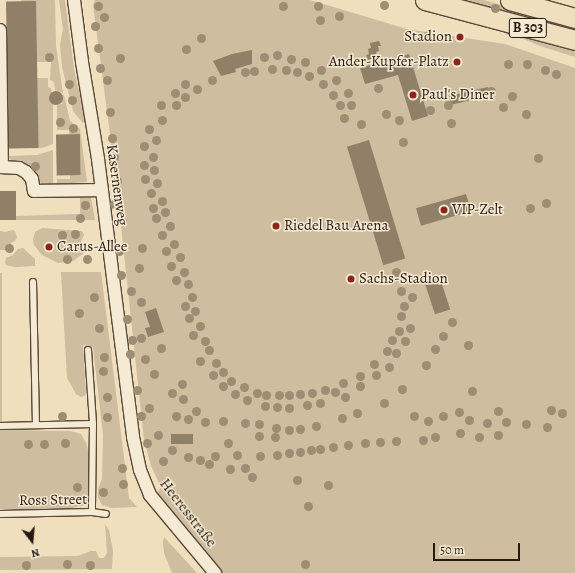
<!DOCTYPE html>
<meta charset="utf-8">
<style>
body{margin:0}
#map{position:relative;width:575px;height:573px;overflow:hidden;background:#f0dfbc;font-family:Alegreya,serif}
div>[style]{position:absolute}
.green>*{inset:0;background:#cebd9e;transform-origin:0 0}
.building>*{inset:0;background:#908068;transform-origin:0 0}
.round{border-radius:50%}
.roads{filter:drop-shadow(1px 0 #594a39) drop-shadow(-1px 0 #594a39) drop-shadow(0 1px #594a39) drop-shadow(0 -1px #594a39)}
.lane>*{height:6px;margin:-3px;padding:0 3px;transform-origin:3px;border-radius:3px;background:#f5ead3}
.street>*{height:12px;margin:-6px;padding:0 6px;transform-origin:6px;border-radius:6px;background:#f5ead3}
.primary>*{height:19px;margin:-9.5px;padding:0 9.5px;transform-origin:9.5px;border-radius:9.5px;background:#f0dfbc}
.trees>*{width:9px;height:9px;margin:-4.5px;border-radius:50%;background:#9d8d73}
.dots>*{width:11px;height:11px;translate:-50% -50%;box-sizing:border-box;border:2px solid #f5ead3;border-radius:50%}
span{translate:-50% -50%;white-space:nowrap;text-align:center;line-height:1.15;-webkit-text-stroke:3px #f5ead3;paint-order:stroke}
.shield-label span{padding:1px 3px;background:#f5ead3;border:1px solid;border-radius:3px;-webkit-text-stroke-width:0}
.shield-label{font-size:14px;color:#27190d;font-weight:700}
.poi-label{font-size:15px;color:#27190d}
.right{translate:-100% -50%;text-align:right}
.left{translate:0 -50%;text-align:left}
.street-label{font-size:15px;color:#27190d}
.north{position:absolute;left:12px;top:521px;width:40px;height:40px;-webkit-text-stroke:3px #f5ead3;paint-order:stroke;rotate:164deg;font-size:11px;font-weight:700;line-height:16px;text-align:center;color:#27190d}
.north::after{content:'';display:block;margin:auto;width:14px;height:18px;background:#27190d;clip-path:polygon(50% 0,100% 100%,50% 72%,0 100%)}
.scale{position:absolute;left:433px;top:543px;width:87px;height:18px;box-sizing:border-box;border:2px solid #27190d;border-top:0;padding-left:5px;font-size:12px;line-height:14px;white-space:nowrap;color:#27190d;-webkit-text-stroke:3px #f5ead3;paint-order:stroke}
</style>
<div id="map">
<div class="green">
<i style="clip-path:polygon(21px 0,55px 0,56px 46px,63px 93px,55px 90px,54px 82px,50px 80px,51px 62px,36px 62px)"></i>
<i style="clip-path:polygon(59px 0,65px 0,74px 69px,86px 122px,83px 123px,73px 111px,62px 67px,60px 45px,63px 29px)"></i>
<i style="clip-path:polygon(95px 0,310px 0,407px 29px,505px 44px,575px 68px,575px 573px,223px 573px,172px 515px,157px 493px,161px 487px,151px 466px,144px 440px,116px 179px,93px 5px)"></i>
<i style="clip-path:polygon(451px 0,484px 0,575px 27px,575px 31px,510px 11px,482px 8px)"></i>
<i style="clip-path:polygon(506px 32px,575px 51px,575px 57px,540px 46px,526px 40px,505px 34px)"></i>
<i style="clip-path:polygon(37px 78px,48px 78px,48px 87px,51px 88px,52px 93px,50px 98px,53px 104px,53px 144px,42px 148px,38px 148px)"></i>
<i style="clip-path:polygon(62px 95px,64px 95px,70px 121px,80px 129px,87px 182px,57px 184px,57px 179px,70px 179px,70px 175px,81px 175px,80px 134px,69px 134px,69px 130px,57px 130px,57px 105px,62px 104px)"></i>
<i style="clip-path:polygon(53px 150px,53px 184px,41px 184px,37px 173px,33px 169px,12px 161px,8px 156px,37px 155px)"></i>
<i style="clip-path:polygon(80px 196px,90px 196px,91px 198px,95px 220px,16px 220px,16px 216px,80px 214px)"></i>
<i style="clip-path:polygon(42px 228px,82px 231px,84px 235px,81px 241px,84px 247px,84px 253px,73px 261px,58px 263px,42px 255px,34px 245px,33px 240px,35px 232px)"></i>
<i style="clip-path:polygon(12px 230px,15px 231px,17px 237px,15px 241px,11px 243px,11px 250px,0 250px,0 231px,5px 232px)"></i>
<i style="clip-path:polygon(23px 248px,35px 259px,35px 266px,15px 267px,6px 265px,5px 262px,6px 258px,13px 255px,18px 249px)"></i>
<i style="clip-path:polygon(61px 272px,101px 272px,129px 498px,137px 507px,111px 508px,102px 505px,98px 497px,98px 489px,102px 479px,103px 435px,93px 347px,83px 345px,86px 395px,81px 397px,76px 394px,67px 378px)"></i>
<i style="left:0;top:273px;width:2px;height:149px"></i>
<i style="clip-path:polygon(0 430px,70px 431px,81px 434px,86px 443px,89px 453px,88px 500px,85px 505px,68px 509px,0 509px)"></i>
<i style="clip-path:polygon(105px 524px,109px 530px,113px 551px,112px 569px,0 570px,0 557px,78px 556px,91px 551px,96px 551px,99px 558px,104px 558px,107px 553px)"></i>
<i style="clip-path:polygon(164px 537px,197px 573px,172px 573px,164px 553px,163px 542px)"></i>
</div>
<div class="building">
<i style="left:36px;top:1px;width:147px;height:30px;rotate:89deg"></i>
<i style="clip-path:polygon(379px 41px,381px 46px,378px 46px,379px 51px,376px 52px,377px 57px,368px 60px,366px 55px,369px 54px,368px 49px,371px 48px,370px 43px)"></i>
<i style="clip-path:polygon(252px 50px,252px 64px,235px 69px,236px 72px,221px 76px,213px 61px,232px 54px)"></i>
<i style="clip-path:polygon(409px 54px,428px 116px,412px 121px,398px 75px,365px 84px,360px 68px)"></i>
<i style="left:488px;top:87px;width:9px;height:40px;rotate:77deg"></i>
<i class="round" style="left:49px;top:91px;width:14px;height:14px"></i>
<i style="left:80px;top:134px;width:41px;height:24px;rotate:89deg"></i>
<i style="left:369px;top:140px;width:124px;height:23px;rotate:73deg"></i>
<i style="left:0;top:191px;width:16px;height:29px"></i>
<i style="left:466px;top:194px;width:18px;height:52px;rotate:74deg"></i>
<i style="left:440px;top:278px;width:33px;height:16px;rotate:72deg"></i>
<i style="clip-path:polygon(156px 308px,164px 332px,148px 337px,145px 328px,150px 327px,145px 312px)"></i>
<i style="left:193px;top:434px;width:10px;height:22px;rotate:90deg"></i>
</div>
<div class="roads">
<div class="lane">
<i style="left:33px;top:282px;width:143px;rotate:88.8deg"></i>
<i style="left:88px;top:350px;width:74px;rotate:86.1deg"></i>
<i style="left:93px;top:424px;width:88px;rotate:90.7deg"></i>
<i style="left:0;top:426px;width:93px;rotate:-1.2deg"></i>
<i style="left:0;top:514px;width:92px;rotate:-1.2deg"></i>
<i style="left:92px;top:512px;width:14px;rotate:8deg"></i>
</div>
<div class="street">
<i style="left:74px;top:0;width:63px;rotate:82.6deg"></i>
<i style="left:82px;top:62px;width:98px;rotate:80.6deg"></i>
<i style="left:98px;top:159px;width:280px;rotate:82.8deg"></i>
<i style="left:133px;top:437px;width:34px;rotate:78deg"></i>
<i style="left:140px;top:470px;width:27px;rotate:68deg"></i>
<i style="left:150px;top:495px;width:102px;rotate:50.2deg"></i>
<i style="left:0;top:30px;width:137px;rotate:89.2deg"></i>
<i style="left:0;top:167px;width:19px;rotate:3deg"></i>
<i style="left:19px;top:168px;width:8px;rotate:30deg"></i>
<i style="left:26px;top:172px;width:9px;rotate:49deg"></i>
<i style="left:32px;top:179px;width:12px;rotate:81deg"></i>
<i style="left:34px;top:191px;width:68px;rotate:-0.8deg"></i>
</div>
<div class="primary">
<i style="left:425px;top:0;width:155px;rotate:14.9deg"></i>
<i style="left:510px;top:0;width:67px;rotate:15.5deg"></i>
</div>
</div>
<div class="trees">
<i style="left:384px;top:5px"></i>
<i style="left:98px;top:6px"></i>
<i style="left:283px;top:6px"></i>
<i style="left:318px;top:6px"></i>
<i style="left:495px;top:8px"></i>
<i style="left:339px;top:16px"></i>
<i style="left:104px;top:17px"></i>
<i style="left:320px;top:20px"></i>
<i style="left:95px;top:26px"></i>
<i style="left:428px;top:35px"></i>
<i style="left:201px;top:38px"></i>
<i style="left:98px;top:48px"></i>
<i style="left:186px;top:49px"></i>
<i style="left:277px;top:55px"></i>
<i style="left:49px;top:57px"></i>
<i style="left:264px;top:57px"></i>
<i style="left:120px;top:58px"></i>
<i style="left:291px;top:59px"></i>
<i style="left:305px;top:62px"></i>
<i style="left:508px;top:64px"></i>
<i style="left:527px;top:64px"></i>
<i style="left:100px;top:68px"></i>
<i style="left:272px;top:69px"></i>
<i style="left:286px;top:70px"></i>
<i style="left:321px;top:70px"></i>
<i style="left:545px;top:70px"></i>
<i style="left:254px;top:71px"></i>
<i style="left:245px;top:72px"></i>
<i style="left:297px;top:72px"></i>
<i style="left:556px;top:74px"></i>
<i style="left:309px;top:76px"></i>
<i style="left:107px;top:80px"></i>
<i style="left:212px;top:80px"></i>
<i style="left:336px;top:80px"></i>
<i style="left:69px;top:84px"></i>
<i style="left:185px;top:84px"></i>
<i style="left:323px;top:84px"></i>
<i style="left:378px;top:88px"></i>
<i style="left:197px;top:89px"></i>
<i style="left:491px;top:91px"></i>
<i style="left:175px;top:93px"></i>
<i style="left:348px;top:93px"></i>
<i style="left:333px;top:95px"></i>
<i style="left:512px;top:96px"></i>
<i style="left:185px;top:97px"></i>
<i style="left:72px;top:100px"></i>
<i style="left:161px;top:105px"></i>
<i style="left:176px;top:105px"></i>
<i style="left:340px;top:105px"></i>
<i style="left:351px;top:105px"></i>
<i style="left:448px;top:105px"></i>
<i style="left:503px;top:107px"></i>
<i style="left:430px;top:110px"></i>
<i style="left:110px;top:112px"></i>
<i style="left:386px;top:114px"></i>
<i style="left:526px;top:114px"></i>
<i style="left:344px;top:118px"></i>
<i style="left:162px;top:120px"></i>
<i style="left:399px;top:120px"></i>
<i style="left:60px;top:122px"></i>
<i style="left:451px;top:123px"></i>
<i style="left:361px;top:124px"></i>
<i style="left:73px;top:128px"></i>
<i style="left:149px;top:129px"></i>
<i style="left:112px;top:138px"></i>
<i style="left:156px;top:140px"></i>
<i style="left:403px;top:142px"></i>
<i style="left:144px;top:146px"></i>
<i style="left:114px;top:157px"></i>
<i style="left:153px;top:157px"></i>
<i style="left:538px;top:158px"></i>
<i style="left:144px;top:165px"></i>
<i style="left:35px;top:166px"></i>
<i style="left:154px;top:170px"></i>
<i style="left:145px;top:179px"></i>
<i style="left:117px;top:181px"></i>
<i style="left:157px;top:183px"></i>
<i style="left:151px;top:193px"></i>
<i style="left:162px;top:201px"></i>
<i style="left:546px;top:203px"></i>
<i style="left:114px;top:204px"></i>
<i style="left:85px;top:205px"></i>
<i style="left:153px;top:208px"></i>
<i style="left:530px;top:208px"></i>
<i style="left:165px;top:212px"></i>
<i style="left:80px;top:218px"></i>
<i style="left:156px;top:218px"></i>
<i style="left:170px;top:226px"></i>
<i style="left:75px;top:234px"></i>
<i style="left:62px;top:235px"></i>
<i style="left:162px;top:235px"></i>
<i style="left:174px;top:244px"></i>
<i style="left:78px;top:246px"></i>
<i style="left:48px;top:247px"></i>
<i style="left:9px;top:248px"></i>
<i style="left:142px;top:248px"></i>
<i style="left:119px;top:251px"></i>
<i style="left:166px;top:251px"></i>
<i style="left:180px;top:257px"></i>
<i style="left:67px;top:259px"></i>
<i style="left:87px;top:259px"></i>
<i style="left:171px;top:266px"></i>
<i style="left:139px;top:268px"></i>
<i style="left:184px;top:272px"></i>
<i style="left:396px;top:272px"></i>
<i style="left:121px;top:275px"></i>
<i style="left:409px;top:278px"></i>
<i style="left:176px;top:280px"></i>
<i style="left:188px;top:284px"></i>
<i style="left:131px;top:291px"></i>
<i style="left:401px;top:291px"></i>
<i style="left:94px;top:297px"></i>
<i style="left:192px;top:297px"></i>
<i style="left:412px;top:297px"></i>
<i style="left:141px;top:302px"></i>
<i style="left:185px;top:306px"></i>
<i style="left:404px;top:306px"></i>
<i style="left:195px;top:311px"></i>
<i style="left:79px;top:313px"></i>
<i style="left:401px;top:316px"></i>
<i style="left:189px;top:318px"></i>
<i style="left:127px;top:319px"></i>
<i style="left:452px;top:322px"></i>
<i style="left:200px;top:326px"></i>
<i style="left:99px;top:328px"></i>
<i style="left:410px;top:328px"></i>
<i style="left:399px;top:331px"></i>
<i style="left:193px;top:335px"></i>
<i style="left:443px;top:336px"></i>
<i style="left:141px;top:338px"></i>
<i style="left:132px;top:340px"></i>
<i style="left:392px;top:340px"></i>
<i style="left:205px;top:341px"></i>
<i style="left:405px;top:341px"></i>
<i style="left:468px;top:345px"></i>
<i style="left:161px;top:348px"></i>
<i style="left:435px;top:349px"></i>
<i style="left:209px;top:350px"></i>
<i style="left:387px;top:351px"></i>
<i style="left:396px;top:353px"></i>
<i style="left:130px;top:354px"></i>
<i style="left:104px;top:357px"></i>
<i style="left:145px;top:359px"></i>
<i style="left:200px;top:361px"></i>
<i style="left:216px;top:363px"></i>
<i style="left:374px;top:364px"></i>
<i style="left:426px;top:365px"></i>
<i style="left:389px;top:367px"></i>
<i style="left:103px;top:371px"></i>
<i style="left:223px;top:372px"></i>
<i style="left:154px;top:374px"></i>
<i style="left:213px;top:375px"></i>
<i style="left:376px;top:375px"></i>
<i style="left:360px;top:376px"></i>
<i style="left:231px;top:381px"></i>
<i style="left:343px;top:383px"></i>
<i style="left:182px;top:384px"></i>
<i style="left:223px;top:386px"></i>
<i style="left:360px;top:386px"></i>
<i style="left:244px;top:387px"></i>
<i style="left:402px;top:389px"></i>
<i style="left:137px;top:390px"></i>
<i style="left:325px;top:390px"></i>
<i style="left:472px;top:391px"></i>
<i style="left:335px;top:392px"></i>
<i style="left:172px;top:393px"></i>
<i style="left:257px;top:393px"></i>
<i style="left:312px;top:393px"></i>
<i style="left:235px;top:394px"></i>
<i style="left:300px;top:394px"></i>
<i style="left:266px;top:395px"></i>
<i style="left:279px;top:395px"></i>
<i style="left:289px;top:395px"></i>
<i style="left:107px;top:397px"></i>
<i style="left:345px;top:397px"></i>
<i style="left:183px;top:399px"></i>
<i style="left:247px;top:400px"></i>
<i style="left:320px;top:403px"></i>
<i style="left:384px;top:403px"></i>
<i style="left:307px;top:405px"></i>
<i style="left:265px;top:406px"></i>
<i style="left:277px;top:407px"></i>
<i style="left:149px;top:408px"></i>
<i style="left:289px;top:408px"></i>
<i style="left:551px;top:410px"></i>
<i style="left:196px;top:411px"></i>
<i style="left:498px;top:411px"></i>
<i style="left:459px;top:412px"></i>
<i style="left:357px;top:413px"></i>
<i style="left:562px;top:413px"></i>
<i style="left:62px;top:416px"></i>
<i style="left:141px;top:416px"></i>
<i style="left:176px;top:416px"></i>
<i style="left:414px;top:416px"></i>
<i style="left:443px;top:416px"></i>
<i style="left:107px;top:417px"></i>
<i style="left:342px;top:418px"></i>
<i style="left:188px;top:419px"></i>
<i style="left:469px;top:420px"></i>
<i style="left:223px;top:421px"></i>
<i style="left:428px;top:421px"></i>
<i style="left:205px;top:422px"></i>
<i style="left:506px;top:422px"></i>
<i style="left:245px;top:423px"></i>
<i style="left:487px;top:423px"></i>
<i style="left:259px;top:424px"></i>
<i style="left:526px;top:424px"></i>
<i style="left:316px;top:426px"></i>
<i style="left:547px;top:427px"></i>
<i style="left:276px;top:428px"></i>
<i style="left:300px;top:429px"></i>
<i style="left:289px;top:430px"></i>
<i style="left:460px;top:433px"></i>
<i style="left:158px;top:435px"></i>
<i style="left:498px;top:435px"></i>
<i style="left:259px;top:436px"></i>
<i style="left:275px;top:437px"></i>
<i style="left:435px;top:437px"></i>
<i style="left:479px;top:437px"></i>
<i style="left:423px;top:440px"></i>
<i style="left:396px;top:441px"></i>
<i style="left:380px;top:442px"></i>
<i style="left:65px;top:443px"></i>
<i style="left:147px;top:443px"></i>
<i style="left:228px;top:443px"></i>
<i style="left:365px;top:443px"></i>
<i style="left:28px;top:444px"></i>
<i style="left:44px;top:444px"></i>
<i style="left:348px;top:445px"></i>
<i style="left:333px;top:447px"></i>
<i style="left:320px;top:449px"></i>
<i style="left:172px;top:450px"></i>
<i style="left:311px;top:450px"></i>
<i style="left:300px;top:452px"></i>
<i style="left:289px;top:453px"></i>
<i style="left:237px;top:455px"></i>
<i style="left:277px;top:455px"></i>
<i style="left:215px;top:456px"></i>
<i style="left:260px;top:456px"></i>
<i style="left:188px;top:457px"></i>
<i style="left:200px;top:460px"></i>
<i style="left:163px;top:461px"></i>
<i style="left:209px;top:464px"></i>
<i style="left:122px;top:468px"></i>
<i style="left:245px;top:468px"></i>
<i style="left:230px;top:469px"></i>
<i style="left:252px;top:477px"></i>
<i style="left:297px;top:480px"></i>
<i style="left:123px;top:484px"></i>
<i style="left:328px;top:485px"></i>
<i style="left:77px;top:487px"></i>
<i style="left:103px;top:492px"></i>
<i style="left:308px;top:506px"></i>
<i style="left:67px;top:564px"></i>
<i style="left:305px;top:564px"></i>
<i style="left:26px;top:565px"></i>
<i style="left:90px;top:565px"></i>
</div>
<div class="dots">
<i style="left:460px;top:37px;background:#8f2418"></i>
<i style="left:457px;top:62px;background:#8f2418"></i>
<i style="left:413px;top:95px;background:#8f2418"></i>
<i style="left:444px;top:210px;background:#8f2418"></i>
<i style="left:276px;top:226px;background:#8f2418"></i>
<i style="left:49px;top:247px;background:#8f2418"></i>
<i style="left:351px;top:279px;background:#8f2418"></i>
</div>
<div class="shield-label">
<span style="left:528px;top:28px">B 303</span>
</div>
<div class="poi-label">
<span class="right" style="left:452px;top:37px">Stadion</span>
<span class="right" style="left:449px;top:62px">Ander-Kupfer-Platz</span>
<span class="left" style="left:421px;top:95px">Paul's Diner</span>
<span class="left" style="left:452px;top:210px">VIP-Zelt</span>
<span class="left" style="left:284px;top:226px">Riedel Bau Arena</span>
<span class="left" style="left:57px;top:247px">Carus-Allee</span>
<span class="left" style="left:359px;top:279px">Sachs-Stadion</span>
</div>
<div class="street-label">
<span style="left:117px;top:185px;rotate:82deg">Kasernenweg</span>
<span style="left:53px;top:500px;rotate:-1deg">Ross Street</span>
<span style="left:188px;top:513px;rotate:52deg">Heeresstraße</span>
</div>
<div class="north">N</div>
<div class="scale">50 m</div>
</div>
